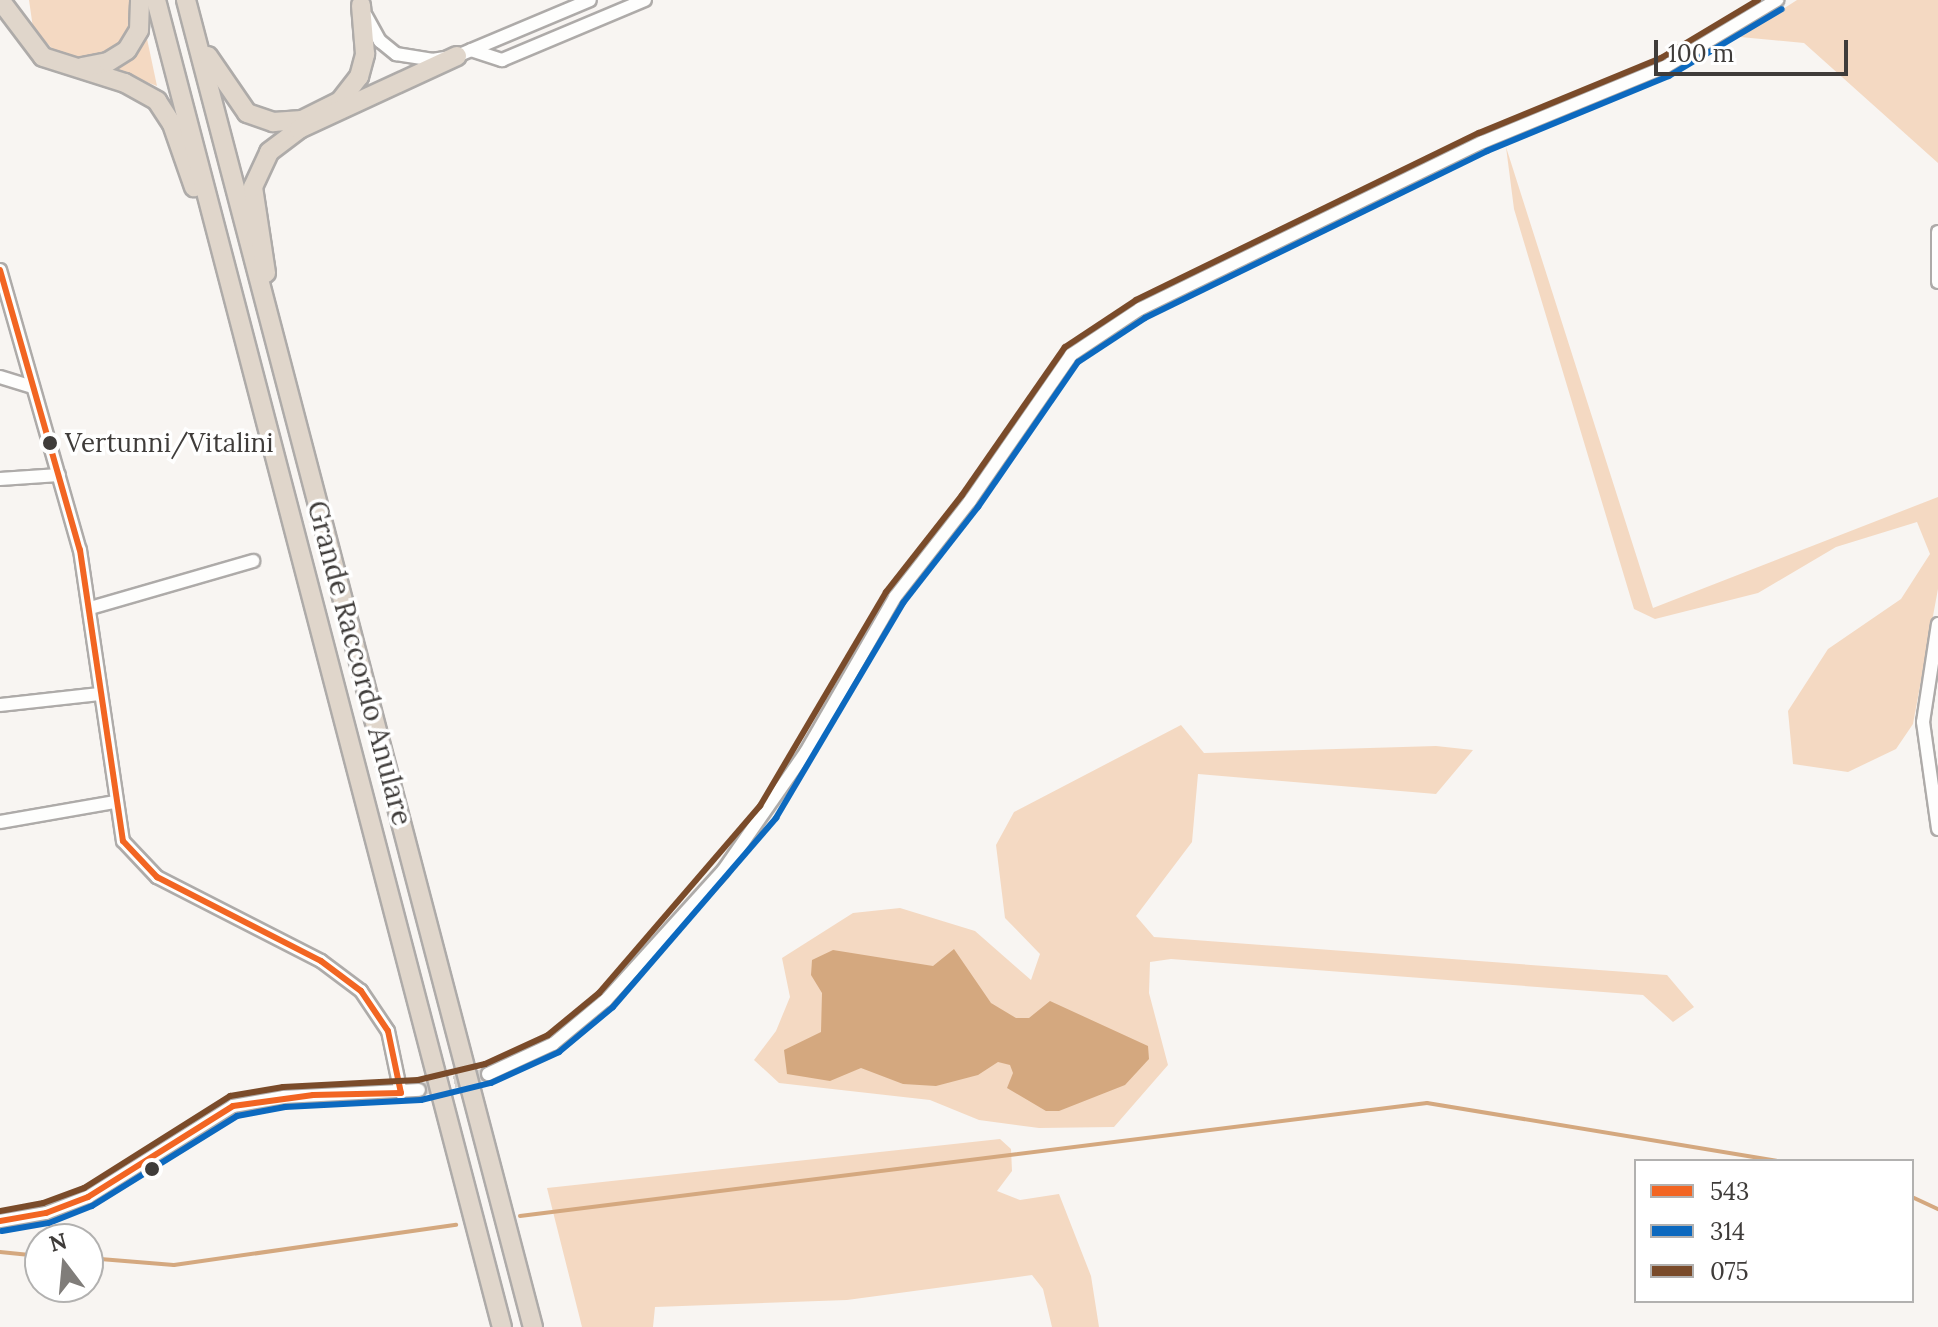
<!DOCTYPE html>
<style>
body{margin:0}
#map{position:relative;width:1938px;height:1327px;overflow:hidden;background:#f8f5f2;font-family:Lora,serif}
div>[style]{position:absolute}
.green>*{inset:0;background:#f4d9c2}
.water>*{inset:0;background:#d4a87f}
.stream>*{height:4px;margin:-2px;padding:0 2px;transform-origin:2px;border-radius:2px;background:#d4a87f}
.minor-tunnel>*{height:12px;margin-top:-6px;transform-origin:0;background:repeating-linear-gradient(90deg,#d3d0cd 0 12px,transparent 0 18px)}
.roads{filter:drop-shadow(2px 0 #aeaba9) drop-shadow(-2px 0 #aeaba9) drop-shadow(0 2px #aeaba9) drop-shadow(0 -2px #aeaba9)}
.minor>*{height:12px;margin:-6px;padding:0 6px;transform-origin:6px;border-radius:6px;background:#fefefd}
.highway>*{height:18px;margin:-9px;padding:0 9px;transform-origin:9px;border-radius:9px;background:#e0d6cb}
.bus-1>*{height:6px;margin:-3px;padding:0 3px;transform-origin:3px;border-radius:3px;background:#f26522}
.bus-2>*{height:6px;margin:-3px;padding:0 3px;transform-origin:3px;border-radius:3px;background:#0c69bf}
.bus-3>*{height:6px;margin:-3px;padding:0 3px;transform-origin:3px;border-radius:3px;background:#7a4b2a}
.dots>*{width:22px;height:22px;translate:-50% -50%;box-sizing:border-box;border:4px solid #fff;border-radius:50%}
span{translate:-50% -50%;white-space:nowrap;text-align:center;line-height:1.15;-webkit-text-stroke:7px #fff;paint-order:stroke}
.bus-label{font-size:26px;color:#3f3c3a}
.left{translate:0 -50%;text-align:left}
.street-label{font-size:28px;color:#3f3c3a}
.legend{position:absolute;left:1634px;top:1159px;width:280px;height:144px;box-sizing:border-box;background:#fff;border:2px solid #b2b1b0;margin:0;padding:10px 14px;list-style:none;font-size:24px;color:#3f3c3a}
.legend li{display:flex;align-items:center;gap:16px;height:40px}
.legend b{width:40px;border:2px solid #b2b1b0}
.north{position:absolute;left:24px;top:1223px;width:80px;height:80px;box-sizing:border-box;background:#fff;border:2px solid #b2b1b0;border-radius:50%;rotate:344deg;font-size:22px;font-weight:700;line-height:32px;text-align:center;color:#3f3c3a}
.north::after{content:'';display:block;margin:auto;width:28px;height:36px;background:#807d7a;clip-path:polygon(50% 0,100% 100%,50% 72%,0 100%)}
.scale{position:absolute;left:1654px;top:40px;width:194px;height:36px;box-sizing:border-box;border:4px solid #3f3c3a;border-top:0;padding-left:10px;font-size:24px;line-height:28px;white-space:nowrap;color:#3f3c3a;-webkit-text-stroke:6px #fff;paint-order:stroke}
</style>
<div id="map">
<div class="green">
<i style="clip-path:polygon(29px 0,133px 0,132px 28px,113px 50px,88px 61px,58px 55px,33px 28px)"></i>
<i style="clip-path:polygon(1797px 0,1938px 0,1938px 163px,1804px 43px,1740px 37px)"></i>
<i style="clip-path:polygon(146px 34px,157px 86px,116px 70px)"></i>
<i style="clip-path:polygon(1506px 147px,1653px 608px,1938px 497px,1938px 589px,1913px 724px,1896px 749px,1848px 772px,1793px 764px,1788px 711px,1828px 649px,1901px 599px,1930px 554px,1917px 522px,1836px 547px,1758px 593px,1655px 619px,1634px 609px,1514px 209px)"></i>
<i style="clip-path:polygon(1181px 725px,1204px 753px,1436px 746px,1473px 750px,1436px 794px,1198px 774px,1192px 842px,1136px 916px,1154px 937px,1667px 975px,1694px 1007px,1673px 1022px,1643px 995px,1171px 959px,1150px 962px,1149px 993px,1168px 1065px,1114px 1127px,1039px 1128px,979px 1120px,930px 1100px,779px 1083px,754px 1060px,776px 1031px,790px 997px,782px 958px,853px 913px,900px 908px,975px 931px,1031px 980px,1040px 954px,1005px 918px,996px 845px,1014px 812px)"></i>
<i style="clip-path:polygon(1000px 1139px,1011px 1149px,1012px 1171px,997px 1191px,1020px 1200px,1059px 1194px,1091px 1276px,1099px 1327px,1052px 1327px,1043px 1289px,1032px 1275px,847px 1300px,655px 1307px,653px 1327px,582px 1327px,547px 1188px)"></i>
</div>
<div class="water">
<i style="clip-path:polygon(954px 949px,991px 1003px,1016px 1018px,1029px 1018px,1050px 1001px,1148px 1046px,1149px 1059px,1125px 1085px,1059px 1111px,1046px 1111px,1007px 1088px,1013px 1073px,1010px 1065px,998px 1062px,978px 1075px,936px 1086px,903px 1084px,861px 1068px,830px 1081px,787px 1074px,784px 1050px,821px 1032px,822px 993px,811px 975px,812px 960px,833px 950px,933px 966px)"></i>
</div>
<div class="stream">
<i style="left:1912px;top:1197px;width:29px;rotate:25deg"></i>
<i style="left:520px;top:1216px;width:914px;rotate:-7.1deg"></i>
<i style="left:1427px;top:1103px;width:354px;rotate:9.4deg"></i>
<i style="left:0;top:1252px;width:40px;rotate:5.7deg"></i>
<i style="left:88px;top:1258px;width:86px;rotate:4.7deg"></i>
<i style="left:174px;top:1265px;width:285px;rotate:-8.1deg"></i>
</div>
<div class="minor-tunnel">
<i style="left:419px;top:1090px;width:71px;rotate:-13.1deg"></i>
</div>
<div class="roads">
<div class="minor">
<i style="left:366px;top:16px;width:29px;rotate:61deg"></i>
<i style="left:380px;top:41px;width:21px;rotate:39deg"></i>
<i style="left:396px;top:54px;width:36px;rotate:9deg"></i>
<i style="left:432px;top:60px;width:25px;rotate:-9deg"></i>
<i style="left:457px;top:56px;width:144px;rotate:-22.8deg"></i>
<i style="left:471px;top:50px;width:33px;rotate:18deg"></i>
<i style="left:502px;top:60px;width:155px;rotate:-22.8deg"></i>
<i style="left:1938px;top:232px;width:50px;rotate:90deg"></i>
<i style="left:0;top:270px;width:291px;rotate:74.1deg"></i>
<i style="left:80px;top:550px;width:294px;rotate:81.6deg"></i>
<i style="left:123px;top:841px;width:50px;rotate:46.6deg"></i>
<i style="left:157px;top:877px;width:184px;rotate:27.1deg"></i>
<i style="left:321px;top:961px;width:50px;rotate:36.9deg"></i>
<i style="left:361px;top:991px;width:48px;rotate:56deg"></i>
<i style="left:388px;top:1031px;width:63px;rotate:78.2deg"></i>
<i style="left:0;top:377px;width:34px;rotate:17deg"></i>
<i style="left:0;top:479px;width:59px;rotate:-3.9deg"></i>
<i style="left:90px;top:608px;width:170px;rotate:-16.1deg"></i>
<i style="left:1938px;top:624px;width:99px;rotate:98.7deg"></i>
<i style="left:1923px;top:722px;width:108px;rotate:82deg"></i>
<i style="left:0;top:705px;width:101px;rotate:-6.3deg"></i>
<i style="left:0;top:822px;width:117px;rotate:-9.9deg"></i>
<i style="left:488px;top:1074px;width:72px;rotate:-24.8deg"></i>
<i style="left:553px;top:1044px;width:69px;rotate:-39.7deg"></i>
<i style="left:606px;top:1000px;width:174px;rotate:-47.8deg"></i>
<i style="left:723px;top:871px;width:145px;rotate:-55.1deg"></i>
<i style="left:806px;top:752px;width:179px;rotate:-60.1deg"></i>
<i style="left:895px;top:597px;width:122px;rotate:-52deg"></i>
<i style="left:970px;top:501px;width:178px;rotate:-55.3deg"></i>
<i style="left:1071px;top:355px;width:83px;rotate:-33.7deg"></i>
<i style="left:1140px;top:309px;width:381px;rotate:-26deg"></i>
<i style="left:1483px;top:142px;width:197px;rotate:-22.4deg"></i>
<i style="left:1665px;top:67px;width:131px;rotate:-30.9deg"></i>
<i style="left:0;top:1221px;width:47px;rotate:-9.9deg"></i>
<i style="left:46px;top:1213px;width:45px;rotate:-20.9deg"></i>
<i style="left:88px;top:1197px;width:171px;rotate:-32.1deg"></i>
<i style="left:233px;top:1106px;width:52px;rotate:-10deg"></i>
<i style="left:284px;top:1097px;width:135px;rotate:-3deg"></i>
</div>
<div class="highway">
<i style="left:0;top:0;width:71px;rotate:53deg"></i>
<i style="left:43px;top:57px;width:86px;rotate:17.6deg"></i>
<i style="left:125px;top:83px;width:37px;rotate:29deg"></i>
<i style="left:157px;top:101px;width:27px;rotate:57deg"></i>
<i style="left:172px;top:124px;width:67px;rotate:70.8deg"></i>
<i style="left:156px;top:0;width:1371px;rotate:75.39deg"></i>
<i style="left:186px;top:0;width:1372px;rotate:75.35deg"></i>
<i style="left:208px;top:56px;width:69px;rotate:55.6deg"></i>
<i style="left:247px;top:113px;width:28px;rotate:19deg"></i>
<i style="left:273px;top:122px;width:29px;rotate:-4deg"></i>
<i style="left:302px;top:120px;width:42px;rotate:-26.6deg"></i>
<i style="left:340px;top:101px;width:31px;rotate:-52deg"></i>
<i style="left:359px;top:77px;width:24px;rotate:-75deg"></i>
<i style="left:365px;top:54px;width:49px;rotate:-94.7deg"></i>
<i style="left:82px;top:67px;width:26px;rotate:-11deg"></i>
<i style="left:108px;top:62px;width:22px;rotate:-32deg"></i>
<i style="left:127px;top:50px;width:23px;rotate:-59deg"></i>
<i style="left:139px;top:30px;width:30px;rotate:-88deg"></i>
<i style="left:266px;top:273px;width:87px;rotate:-98.6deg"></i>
<i style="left:253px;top:187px;width:38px;rotate:-65deg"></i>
<i style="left:269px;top:152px;width:38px;rotate:-37deg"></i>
<i style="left:299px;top:129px;width:174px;rotate:-24.8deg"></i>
</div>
</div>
<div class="bus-1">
<i style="left:0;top:270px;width:291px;rotate:74.1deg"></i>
<i style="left:80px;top:550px;width:294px;rotate:81.6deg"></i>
<i style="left:123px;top:841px;width:50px;rotate:46.6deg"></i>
<i style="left:157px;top:877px;width:184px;rotate:27.1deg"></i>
<i style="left:321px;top:961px;width:50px;rotate:36.9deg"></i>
<i style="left:361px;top:991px;width:48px;rotate:56deg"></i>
<i style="left:388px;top:1031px;width:63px;rotate:78.2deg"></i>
<i style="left:0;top:1221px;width:47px;rotate:-9.9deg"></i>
<i style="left:46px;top:1213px;width:45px;rotate:-20.9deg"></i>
<i style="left:88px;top:1197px;width:171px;rotate:-32.1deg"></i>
<i style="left:233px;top:1106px;width:81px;rotate:-7.8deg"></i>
<i style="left:313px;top:1095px;width:88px;rotate:-1.3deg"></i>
</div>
<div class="bus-2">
<i style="left:2px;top:1231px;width:48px;rotate:-9.7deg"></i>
<i style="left:49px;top:1223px;width:46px;rotate:-21.6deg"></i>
<i style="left:92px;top:1206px;width:171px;rotate:-31.8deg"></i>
<i style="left:237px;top:1116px;width:49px;rotate:-10.6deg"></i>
<i style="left:285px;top:1107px;width:136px;rotate:-2.9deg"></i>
<i style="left:421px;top:1100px;width:72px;rotate:-13.7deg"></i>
<i style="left:491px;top:1083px;width:75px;rotate:-24.5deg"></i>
<i style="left:559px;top:1052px;width:70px;rotate:-39.8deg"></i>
<i style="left:613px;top:1007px;width:250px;rotate:-49.2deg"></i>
<i style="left:776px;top:818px;width:250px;rotate:-59.4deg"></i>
<i style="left:903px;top:603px;width:122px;rotate:-52deg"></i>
<i style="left:978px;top:507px;width:176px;rotate:-55.4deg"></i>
<i style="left:1078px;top:362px;width:80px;rotate:-33.3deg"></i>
<i style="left:1145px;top:318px;width:381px;rotate:-26deg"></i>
<i style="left:1487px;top:151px;width:197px;rotate:-22.4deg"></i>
<i style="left:1669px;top:76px;width:131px;rotate:-30.7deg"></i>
</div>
<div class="bus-3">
<i style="left:0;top:1211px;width:44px;rotate:-10.5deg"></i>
<i style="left:43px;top:1203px;width:44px;rotate:-20.1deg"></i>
<i style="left:84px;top:1188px;width:173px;rotate:-32.2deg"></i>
<i style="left:230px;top:1096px;width:54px;rotate:-9.6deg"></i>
<i style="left:283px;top:1087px;width:135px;rotate:-3deg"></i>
<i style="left:418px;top:1080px;width:69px;rotate:-13.4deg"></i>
<i style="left:485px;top:1064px;width:69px;rotate:-24.7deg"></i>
<i style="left:548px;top:1035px;width:66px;rotate:-39.5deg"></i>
<i style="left:599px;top:993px;width:247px;rotate:-49.3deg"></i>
<i style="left:760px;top:806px;width:248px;rotate:-59.5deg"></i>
<i style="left:886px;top:592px;width:123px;rotate:-51.9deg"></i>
<i style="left:962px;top:495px;width:180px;rotate:-55.2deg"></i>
<i style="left:1065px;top:347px;width:85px;rotate:-33.5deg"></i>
<i style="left:1136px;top:300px;width:381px;rotate:-26deg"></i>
<i style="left:1479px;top:133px;width:197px;rotate:-22.4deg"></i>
<i style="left:1661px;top:58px;width:113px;rotate:-30.9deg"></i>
</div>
<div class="dots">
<i style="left:50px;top:443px;background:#3f3c3a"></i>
<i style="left:152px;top:1169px;background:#3f3c3a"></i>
</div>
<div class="bus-label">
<span class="left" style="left:65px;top:443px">Vertunni/Vitalini</span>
</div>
<div class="street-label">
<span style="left:360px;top:663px;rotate:75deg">Grande Raccordo Anulare</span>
</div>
<ul class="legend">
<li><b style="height:10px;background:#f26522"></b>543</li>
<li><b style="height:10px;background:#0c69bf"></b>314</li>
<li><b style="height:10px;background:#7a4b2a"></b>075</li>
</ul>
<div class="north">N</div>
<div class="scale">100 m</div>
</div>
